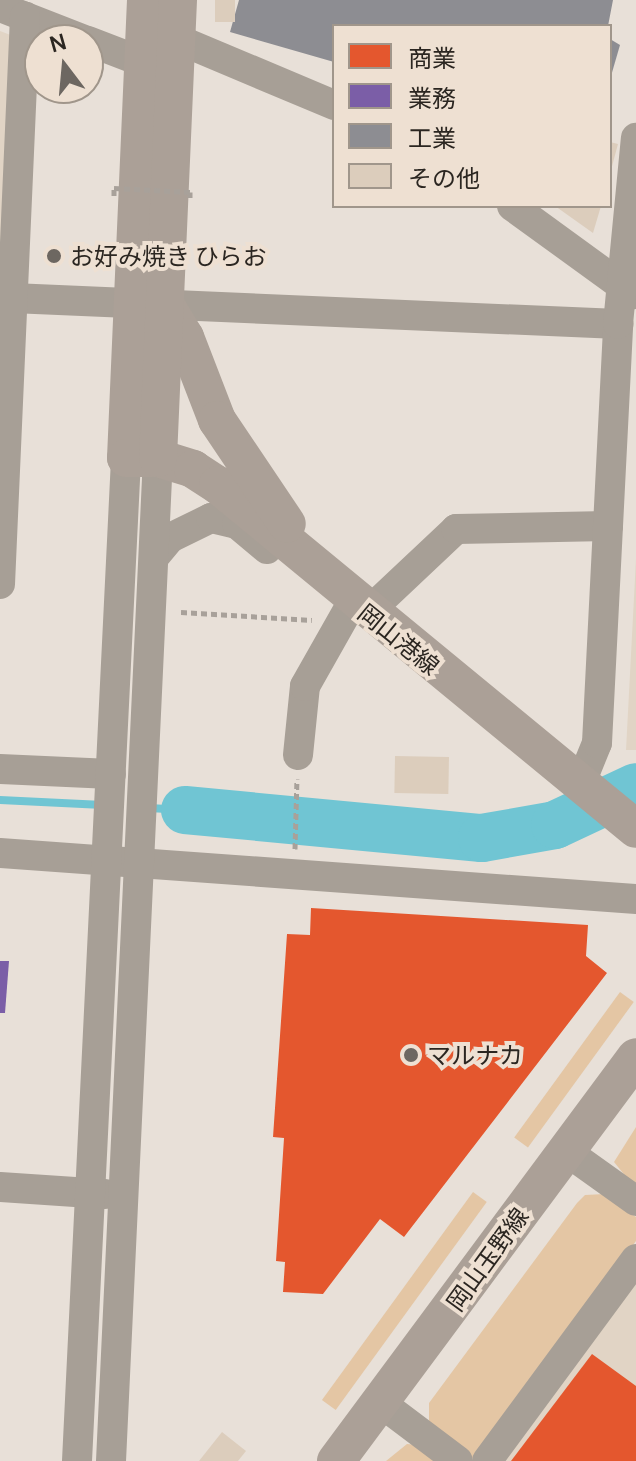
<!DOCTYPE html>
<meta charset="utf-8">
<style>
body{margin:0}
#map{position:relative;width:636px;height:1461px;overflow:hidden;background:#e8e0d8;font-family:Manrope,"Noto Sans JP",sans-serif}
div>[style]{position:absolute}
.built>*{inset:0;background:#e1d4c5}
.green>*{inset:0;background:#e4c6a4;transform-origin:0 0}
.shops>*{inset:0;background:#e4572e}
.offices>*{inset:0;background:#7b5ea7}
.industry>*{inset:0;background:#8d8d92}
.stream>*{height:8px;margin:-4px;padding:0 4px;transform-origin:4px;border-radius:4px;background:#70c5d3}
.river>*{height:48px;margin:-24px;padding:0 24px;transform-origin:24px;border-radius:24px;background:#70c5d3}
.building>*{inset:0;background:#dccdbc;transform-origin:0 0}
.path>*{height:5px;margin-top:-2.5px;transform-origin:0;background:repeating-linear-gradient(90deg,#a8a19a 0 6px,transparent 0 10px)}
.minor>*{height:30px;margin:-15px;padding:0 15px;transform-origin:15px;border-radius:15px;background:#a79f96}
.major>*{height:38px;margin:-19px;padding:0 19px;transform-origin:19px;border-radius:19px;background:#aba097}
.path-bridge>*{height:5px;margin-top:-2.5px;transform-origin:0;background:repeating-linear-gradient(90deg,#a8a19a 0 6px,transparent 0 10px)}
.dots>*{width:22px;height:22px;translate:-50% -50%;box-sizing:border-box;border:4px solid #eee0d2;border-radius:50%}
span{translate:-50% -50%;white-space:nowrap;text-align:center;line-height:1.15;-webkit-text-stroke:8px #eee0d2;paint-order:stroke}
.poi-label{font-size:24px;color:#2b2621}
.left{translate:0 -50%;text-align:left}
.street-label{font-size:24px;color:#2b2621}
.legend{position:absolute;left:332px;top:24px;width:280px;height:184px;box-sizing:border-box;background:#eee0d2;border:2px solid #a0968b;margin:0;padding:10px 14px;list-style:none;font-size:24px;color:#2b2621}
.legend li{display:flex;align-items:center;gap:16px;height:40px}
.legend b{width:40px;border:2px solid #a0968b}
.north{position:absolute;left:24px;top:24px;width:80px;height:80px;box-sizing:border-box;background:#eee0d2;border:2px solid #a0968b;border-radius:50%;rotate:344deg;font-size:22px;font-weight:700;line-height:32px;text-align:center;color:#2b2621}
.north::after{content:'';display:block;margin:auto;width:28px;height:36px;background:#6d6761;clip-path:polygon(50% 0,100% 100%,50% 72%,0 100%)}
</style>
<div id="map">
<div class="built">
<i style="clip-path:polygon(0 31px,13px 36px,0 321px)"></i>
<i style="clip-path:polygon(636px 559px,636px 750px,626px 750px)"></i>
<i style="clip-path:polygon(636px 1277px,636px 1461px,500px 1461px)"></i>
</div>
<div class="green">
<i style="left:620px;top:992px;width:17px;height:180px;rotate:36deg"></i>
<i style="clip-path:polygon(636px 1127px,636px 1189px,614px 1162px)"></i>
<i style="left:473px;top:1192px;width:17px;height:257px;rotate:36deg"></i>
<i style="clip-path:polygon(605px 1194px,636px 1217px,636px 1241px,476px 1461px,429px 1427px,429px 1403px,577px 1203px,585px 1195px)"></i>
<i style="clip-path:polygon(407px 1444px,418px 1445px,440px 1461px,386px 1461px)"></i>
</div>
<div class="shops">
<i style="clip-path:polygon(311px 908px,588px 925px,586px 956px,607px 973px,404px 1237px,380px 1219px,323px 1294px,283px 1292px,285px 1262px,276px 1261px,284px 1138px,273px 1137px,287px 934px,310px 935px)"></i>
<i style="clip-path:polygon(592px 1354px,636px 1386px,636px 1461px,511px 1461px)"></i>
</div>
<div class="offices">
<i style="clip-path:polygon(0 961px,9px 961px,5px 1013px,0 1013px)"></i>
</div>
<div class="industry">
<i style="clip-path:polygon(239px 0,613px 0,608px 26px,334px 26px,334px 62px,230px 32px)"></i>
<i style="clip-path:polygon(610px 39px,620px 45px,611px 76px,610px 76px)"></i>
</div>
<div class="stream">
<i style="left:0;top:800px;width:103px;rotate:2.8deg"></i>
<i style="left:149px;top:808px;width:36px;rotate:3deg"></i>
</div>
<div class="river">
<i style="left:185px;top:810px;width:298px;rotate:5.4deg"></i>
<i style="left:482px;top:838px;width:74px;rotate:-10.1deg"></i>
<i style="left:555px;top:825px;width:89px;rotate:-25.1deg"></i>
</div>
<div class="building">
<i style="left:215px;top:0;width:20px;height:22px"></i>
<i style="clip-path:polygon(610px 142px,618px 144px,611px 170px,610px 170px)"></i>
<i style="clip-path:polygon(555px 206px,601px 206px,593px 233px)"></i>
<i style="left:395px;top:756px;width:54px;height:37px;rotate:1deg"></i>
<i style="clip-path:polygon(222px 1432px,246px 1451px,238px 1461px,199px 1461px)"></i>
</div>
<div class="path">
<i style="left:181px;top:612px;width:131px;rotate:3.5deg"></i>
<i style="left:295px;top:849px;width:70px;rotate:-88.4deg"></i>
</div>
<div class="minor">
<i style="left:0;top:7px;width:90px;rotate:21.4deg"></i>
<i style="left:158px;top:31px;width:191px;rotate:22.8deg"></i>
<i style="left:88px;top:41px;width:78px;rotate:21deg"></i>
<i style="left:512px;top:206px;width:150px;rotate:36deg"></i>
<i style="left:12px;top:298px;width:607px;rotate:2.46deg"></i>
<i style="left:155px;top:556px;width:23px;rotate:-50deg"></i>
<i style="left:170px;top:538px;width:46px;rotate:-26deg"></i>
<i style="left:211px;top:518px;width:27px;rotate:13deg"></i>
<i style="left:237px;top:524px;width:39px;rotate:40deg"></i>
<i style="left:0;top:584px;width:568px;rotate:-87.48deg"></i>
<i style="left:367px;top:613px;width:122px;rotate:-43.3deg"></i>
<i style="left:456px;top:529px;width:152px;rotate:-1.1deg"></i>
<i style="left:298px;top:755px;width:69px;rotate:-84.2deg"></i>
<i style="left:305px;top:686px;width:98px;rotate:-60.5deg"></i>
<i style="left:0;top:769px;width:111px;rotate:2.6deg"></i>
<i style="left:580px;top:785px;width:45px;rotate:-68deg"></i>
<i style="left:597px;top:743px;width:420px;rotate:-87.1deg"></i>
<i style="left:618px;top:324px;width:187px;rotate:-84.5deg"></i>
<i style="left:0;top:853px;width:638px;rotate:4.14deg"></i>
<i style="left:566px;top:1151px;width:86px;rotate:35.5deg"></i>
<i style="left:0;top:1187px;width:105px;rotate:3.8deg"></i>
<i style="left:381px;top:1403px;width:96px;rotate:37deg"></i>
<i style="left:77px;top:1461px;width:1004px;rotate:-87.2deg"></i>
<i style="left:111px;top:1461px;width:1004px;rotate:-87.32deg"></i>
<i style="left:487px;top:1461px;width:251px;rotate:-53.6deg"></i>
</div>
<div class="major">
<i style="left:146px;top:0;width:458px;rotate:92.5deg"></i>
<i style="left:126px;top:458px;width:32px"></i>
<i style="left:158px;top:458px;width:37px;rotate:17deg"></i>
<i style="left:193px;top:469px;width:30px;rotate:33deg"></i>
<i style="left:218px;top:485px;width:541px;rotate:39.45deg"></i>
<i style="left:165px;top:304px;width:39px;rotate:59deg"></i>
<i style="left:185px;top:337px;width:89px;rotate:68.9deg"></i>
<i style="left:217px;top:420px;width:125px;rotate:56.1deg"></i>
<i style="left:158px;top:458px;width:458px;rotate:-87.5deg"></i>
<i style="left:336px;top:1461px;width:503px;rotate:-53.4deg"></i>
</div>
<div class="path-bridge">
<i style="left:114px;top:196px;width:8px;rotate:-90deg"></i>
<i style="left:114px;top:188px;width:76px;rotate:3deg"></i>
<i style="left:190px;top:192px;width:7px;rotate:90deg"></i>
</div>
<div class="dots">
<i style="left:54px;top:256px;background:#6d6761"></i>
<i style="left:411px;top:1055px;background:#6d6761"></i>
</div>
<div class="poi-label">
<span class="left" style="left:70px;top:256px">お好み焼き ひらお</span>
<span class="left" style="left:427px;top:1055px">マルナカ</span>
</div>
<div class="street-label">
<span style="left:399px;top:639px;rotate:39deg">岡山港線</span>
<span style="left:487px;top:1259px;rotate:-54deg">岡山玉野線</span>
</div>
<ul class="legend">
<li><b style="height:22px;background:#e4572e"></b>商業</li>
<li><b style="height:22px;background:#7b5ea7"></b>業務</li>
<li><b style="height:22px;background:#8d8d92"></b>工業</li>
<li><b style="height:22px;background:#dccdbc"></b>その他</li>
</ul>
<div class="north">N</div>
</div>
